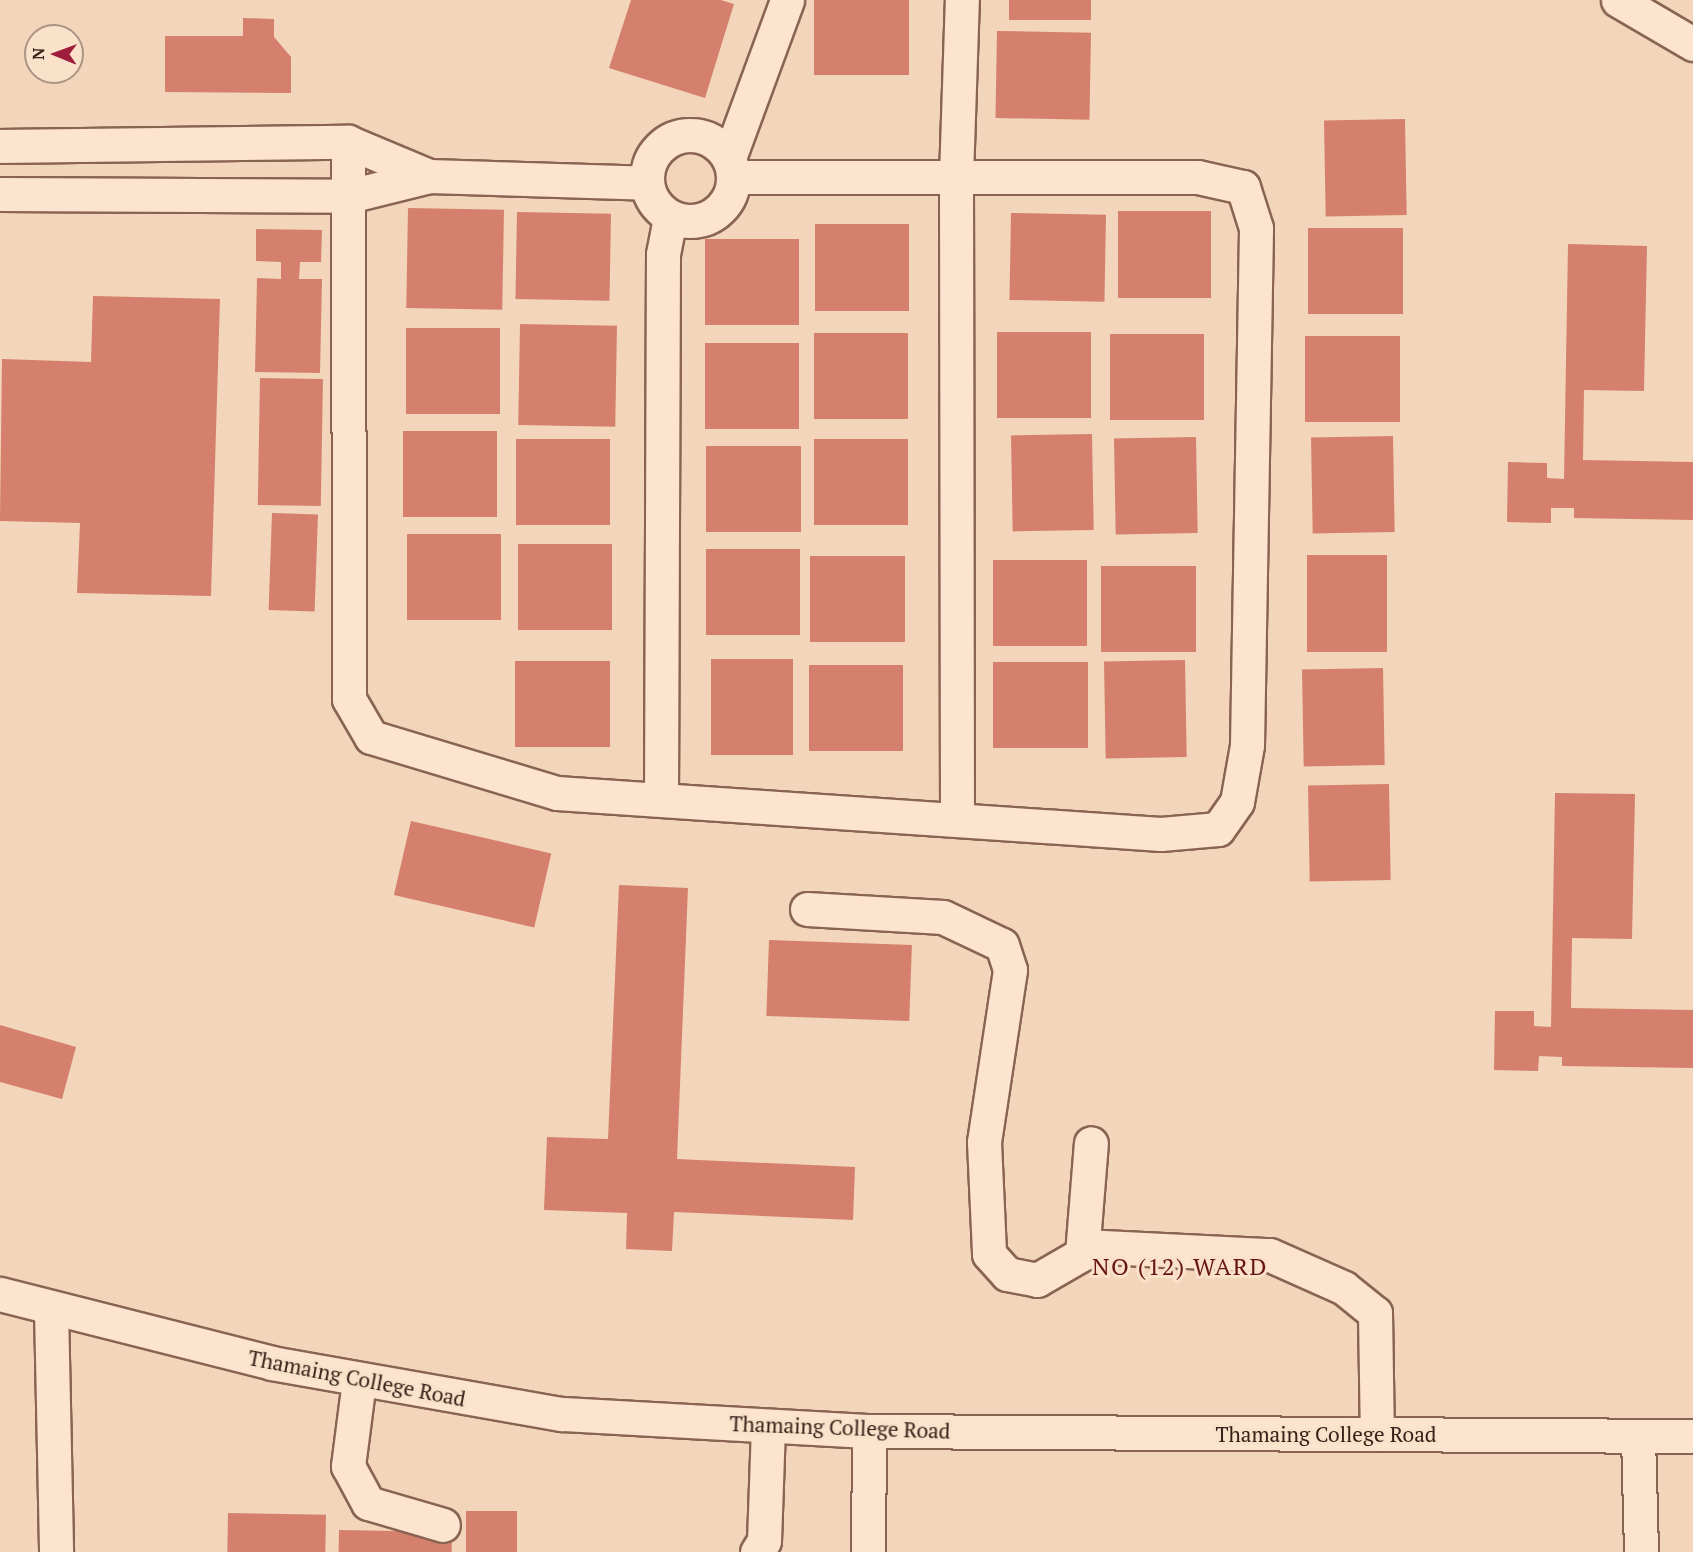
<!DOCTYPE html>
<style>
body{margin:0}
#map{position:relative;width:1693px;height:1552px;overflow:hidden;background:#f2d5ba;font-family:"PT Serif",serif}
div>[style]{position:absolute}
.building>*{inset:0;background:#d4806c;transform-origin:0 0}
.roads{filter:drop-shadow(2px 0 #8a6453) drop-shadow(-2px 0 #8a6453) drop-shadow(0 2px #8a6453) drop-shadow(0 -2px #8a6453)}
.minor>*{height:33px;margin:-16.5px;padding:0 16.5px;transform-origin:16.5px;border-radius:16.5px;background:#fce4ce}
.minor>.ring{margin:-16.5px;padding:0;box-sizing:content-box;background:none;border:33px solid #fce4ce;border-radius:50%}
span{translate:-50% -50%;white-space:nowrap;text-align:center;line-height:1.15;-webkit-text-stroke:6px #f9e1ca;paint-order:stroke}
.street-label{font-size:21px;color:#372119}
.quarter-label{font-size:24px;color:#681516;letter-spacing:1.5px}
.north{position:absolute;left:24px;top:24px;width:60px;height:60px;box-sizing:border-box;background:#f9e1ca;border:2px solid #ab9483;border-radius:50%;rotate:271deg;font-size:16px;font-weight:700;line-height:24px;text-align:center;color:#372119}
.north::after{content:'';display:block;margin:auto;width:21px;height:27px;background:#9e1d3a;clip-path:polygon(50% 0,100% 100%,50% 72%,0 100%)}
</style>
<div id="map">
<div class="building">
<i style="clip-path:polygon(631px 0,721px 0,734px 4px,705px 98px,609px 68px)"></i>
<i style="left:814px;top:0;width:95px;height:75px"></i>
<i style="left:1009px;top:0;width:82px;height:20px"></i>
<i style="clip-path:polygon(243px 18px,274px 19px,274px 37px,291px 57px,291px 93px,165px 92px,165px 36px,243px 36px)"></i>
<i style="left:997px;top:31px;width:94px;height:87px;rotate:1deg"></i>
<i style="left:1405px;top:119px;width:96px;height:81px;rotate:89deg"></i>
<i style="left:408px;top:208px;width:96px;height:100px;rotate:1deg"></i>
<i style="left:1118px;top:211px;width:93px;height:87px"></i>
<i style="left:517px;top:212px;width:94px;height:87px;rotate:1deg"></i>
<i style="left:1011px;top:213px;width:95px;height:87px;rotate:1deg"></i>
<i style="left:815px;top:224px;width:94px;height:87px"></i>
<i style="left:1308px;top:228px;width:95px;height:86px"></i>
<i style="clip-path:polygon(256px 229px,322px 230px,321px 262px,300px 262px,299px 279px,322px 279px,320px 373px,255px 372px,257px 278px,281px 279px,281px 262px,256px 261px)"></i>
<i style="left:705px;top:239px;width:94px;height:86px"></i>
<i style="clip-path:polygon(1568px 244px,1647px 246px,1644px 391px,1584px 390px,1583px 460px,1693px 462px,1693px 520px,1574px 518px,1574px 508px,1551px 508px,1551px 523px,1507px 522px,1508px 462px,1547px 463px,1547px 478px,1564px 479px)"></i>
<i style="clip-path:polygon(93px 296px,220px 299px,211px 596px,77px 593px,80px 523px,0 521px,2px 359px,91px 362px)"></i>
<i style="left:520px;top:324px;width:97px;height:101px;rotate:1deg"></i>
<i style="left:406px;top:328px;width:94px;height:86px"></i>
<i style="left:997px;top:332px;width:94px;height:86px"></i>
<i style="left:814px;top:333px;width:94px;height:86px"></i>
<i style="left:1110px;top:334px;width:94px;height:86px"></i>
<i style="left:1305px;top:336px;width:95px;height:86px"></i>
<i style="left:705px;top:343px;width:94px;height:86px"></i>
<i style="left:260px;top:378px;width:63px;height:127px;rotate:1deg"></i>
<i style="left:403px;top:431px;width:94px;height:86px"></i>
<i style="left:1092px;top:434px;width:96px;height:81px;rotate:89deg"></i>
<i style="left:1393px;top:436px;width:96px;height:82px;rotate:89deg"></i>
<i style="left:1196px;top:437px;width:96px;height:82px;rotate:89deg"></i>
<i style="left:516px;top:439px;width:94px;height:86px"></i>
<i style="left:814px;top:439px;width:94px;height:86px"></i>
<i style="left:706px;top:446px;width:95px;height:86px"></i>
<i style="left:272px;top:513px;width:46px;height:97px;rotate:2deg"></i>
<i style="left:407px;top:534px;width:94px;height:86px"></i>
<i style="left:518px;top:544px;width:94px;height:86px"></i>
<i style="left:706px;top:549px;width:94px;height:86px"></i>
<i style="left:1307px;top:555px;width:80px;height:97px"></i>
<i style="left:810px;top:556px;width:95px;height:86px"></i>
<i style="left:993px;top:560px;width:94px;height:86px"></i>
<i style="left:1101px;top:566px;width:95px;height:86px"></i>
<i style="left:793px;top:659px;width:96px;height:82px;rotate:90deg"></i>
<i style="left:1185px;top:660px;width:97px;height:81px;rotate:89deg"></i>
<i style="left:515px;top:661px;width:95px;height:86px"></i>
<i style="left:993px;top:662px;width:95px;height:86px"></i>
<i style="left:809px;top:665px;width:94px;height:86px"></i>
<i style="left:1383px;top:668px;width:97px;height:81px;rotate:89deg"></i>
<i style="left:1389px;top:784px;width:96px;height:81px;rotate:89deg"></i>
<i style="clip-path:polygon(1555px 793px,1635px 794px,1632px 939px,1572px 938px,1571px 1008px,1693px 1010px,1693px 1068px,1562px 1066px,1562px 1057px,1539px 1056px,1538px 1071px,1494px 1070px,1495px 1011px,1534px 1011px,1534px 1026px,1551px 1027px)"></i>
<i style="left:411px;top:821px;width:144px;height:76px;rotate:13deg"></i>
<i style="clip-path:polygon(619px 885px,688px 888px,677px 1159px,855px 1167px,853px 1220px,674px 1212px,672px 1251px,626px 1249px,627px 1213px,544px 1210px,547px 1137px,608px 1139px)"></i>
<i style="left:769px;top:940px;width:143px;height:76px;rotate:2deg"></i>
<i style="clip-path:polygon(0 1025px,76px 1047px,62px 1099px,0 1082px)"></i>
<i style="left:466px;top:1511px;width:51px;height:41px"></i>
<i style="left:228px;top:1513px;width:98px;height:39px;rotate:1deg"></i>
<i style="left:339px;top:1530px;width:113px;height:22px;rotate:1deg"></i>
</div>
<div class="roads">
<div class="minor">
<i style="left:1618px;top:0;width:87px;rotate:30.4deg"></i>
<i class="ring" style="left:647px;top:135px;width:53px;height:53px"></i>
<i style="left:348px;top:142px;width:557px;rotate:89.9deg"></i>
<i style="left:349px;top:699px;width:44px;rotate:59.9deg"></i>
<i style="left:371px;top:737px;width:194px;rotate:16.8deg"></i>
<i style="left:557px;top:793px;width:605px;rotate:3.88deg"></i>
<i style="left:1161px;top:834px;width:57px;rotate:-5deg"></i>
<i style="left:1218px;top:829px;width:33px;rotate:-55deg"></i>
<i style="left:1237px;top:802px;width:58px;rotate:-80deg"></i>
<i style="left:1247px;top:745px;width:517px;rotate:-89deg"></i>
<i style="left:1256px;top:228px;width:43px;rotate:-107.6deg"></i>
<i style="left:1243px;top:187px;width:47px;rotate:-167.7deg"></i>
<i style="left:1197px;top:177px;width:463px;rotate:180deg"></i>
<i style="left:0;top:146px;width:348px;rotate:-0.7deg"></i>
<i style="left:348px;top:142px;width:88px;rotate:22.8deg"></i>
<i style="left:729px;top:158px;width:168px;rotate:-69.8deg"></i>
<i style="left:0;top:194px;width:349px;rotate:0.3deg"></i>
<i style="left:349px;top:196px;width:82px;rotate:-14deg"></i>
<i style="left:429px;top:176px;width:217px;rotate:1.8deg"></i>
<i style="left:661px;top:799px;width:545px;rotate:-89.79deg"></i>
<i style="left:663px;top:254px;width:38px;rotate:-79deg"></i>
<i style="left:957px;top:820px;width:643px;rotate:-90.09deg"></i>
<i style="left:956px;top:177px;width:177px;rotate:-88.1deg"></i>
<i style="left:807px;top:909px;width:136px;rotate:3.4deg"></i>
<i style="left:943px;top:917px;width:65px;rotate:25.4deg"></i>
<i style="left:1002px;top:945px;width:26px;rotate:72deg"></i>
<i style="left:1010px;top:970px;width:174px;rotate:98.6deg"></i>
<i style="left:984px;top:1142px;width:112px;rotate:87.4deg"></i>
<i style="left:989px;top:1254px;width:27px;rotate:48deg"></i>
<i style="left:1007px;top:1274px;width:31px;rotate:11deg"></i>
<i style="left:1037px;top:1280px;width:52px;rotate:-30deg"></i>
<i style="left:1082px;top:1254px;width:111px;rotate:-85.4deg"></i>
<i style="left:1083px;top:1246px;width:187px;rotate:2.8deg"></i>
<i style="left:1270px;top:1255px;width:81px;rotate:24deg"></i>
<i style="left:1344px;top:1288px;width:40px;rotate:39deg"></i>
<i style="left:1375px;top:1313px;width:121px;rotate:89.1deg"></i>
<i style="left:0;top:1294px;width:281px;rotate:14.2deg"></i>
<i style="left:272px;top:1363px;width:294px;rotate:10deg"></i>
<i style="left:562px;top:1414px;width:307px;rotate:3.2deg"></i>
<i style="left:869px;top:1431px;width:824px;rotate:0.35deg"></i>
<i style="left:51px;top:1309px;width:243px;rotate:88.8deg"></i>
<i style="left:359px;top:1381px;width:86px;rotate:97.4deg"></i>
<i style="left:348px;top:1466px;width:42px;rotate:61.6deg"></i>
<i style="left:368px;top:1503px;width:78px;rotate:16.3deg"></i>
<i style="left:1638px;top:1436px;width:116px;rotate:88.5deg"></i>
<i style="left:757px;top:1552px;width:13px;rotate:-58deg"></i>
<i style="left:764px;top:1541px;width:115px;rotate:-88deg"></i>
<i style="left:868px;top:1552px;width:121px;rotate:-89.5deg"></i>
</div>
</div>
<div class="street-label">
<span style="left:357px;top:1378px;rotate:11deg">Thamaing College Road</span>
<span style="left:840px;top:1427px;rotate:2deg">Thamaing College Road</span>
<span style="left:1326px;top:1434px">Thamaing College Road</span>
</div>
<div class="quarter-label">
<span style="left:1180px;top:1267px">NO (12) WARD</span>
</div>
<div class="north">N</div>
</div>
